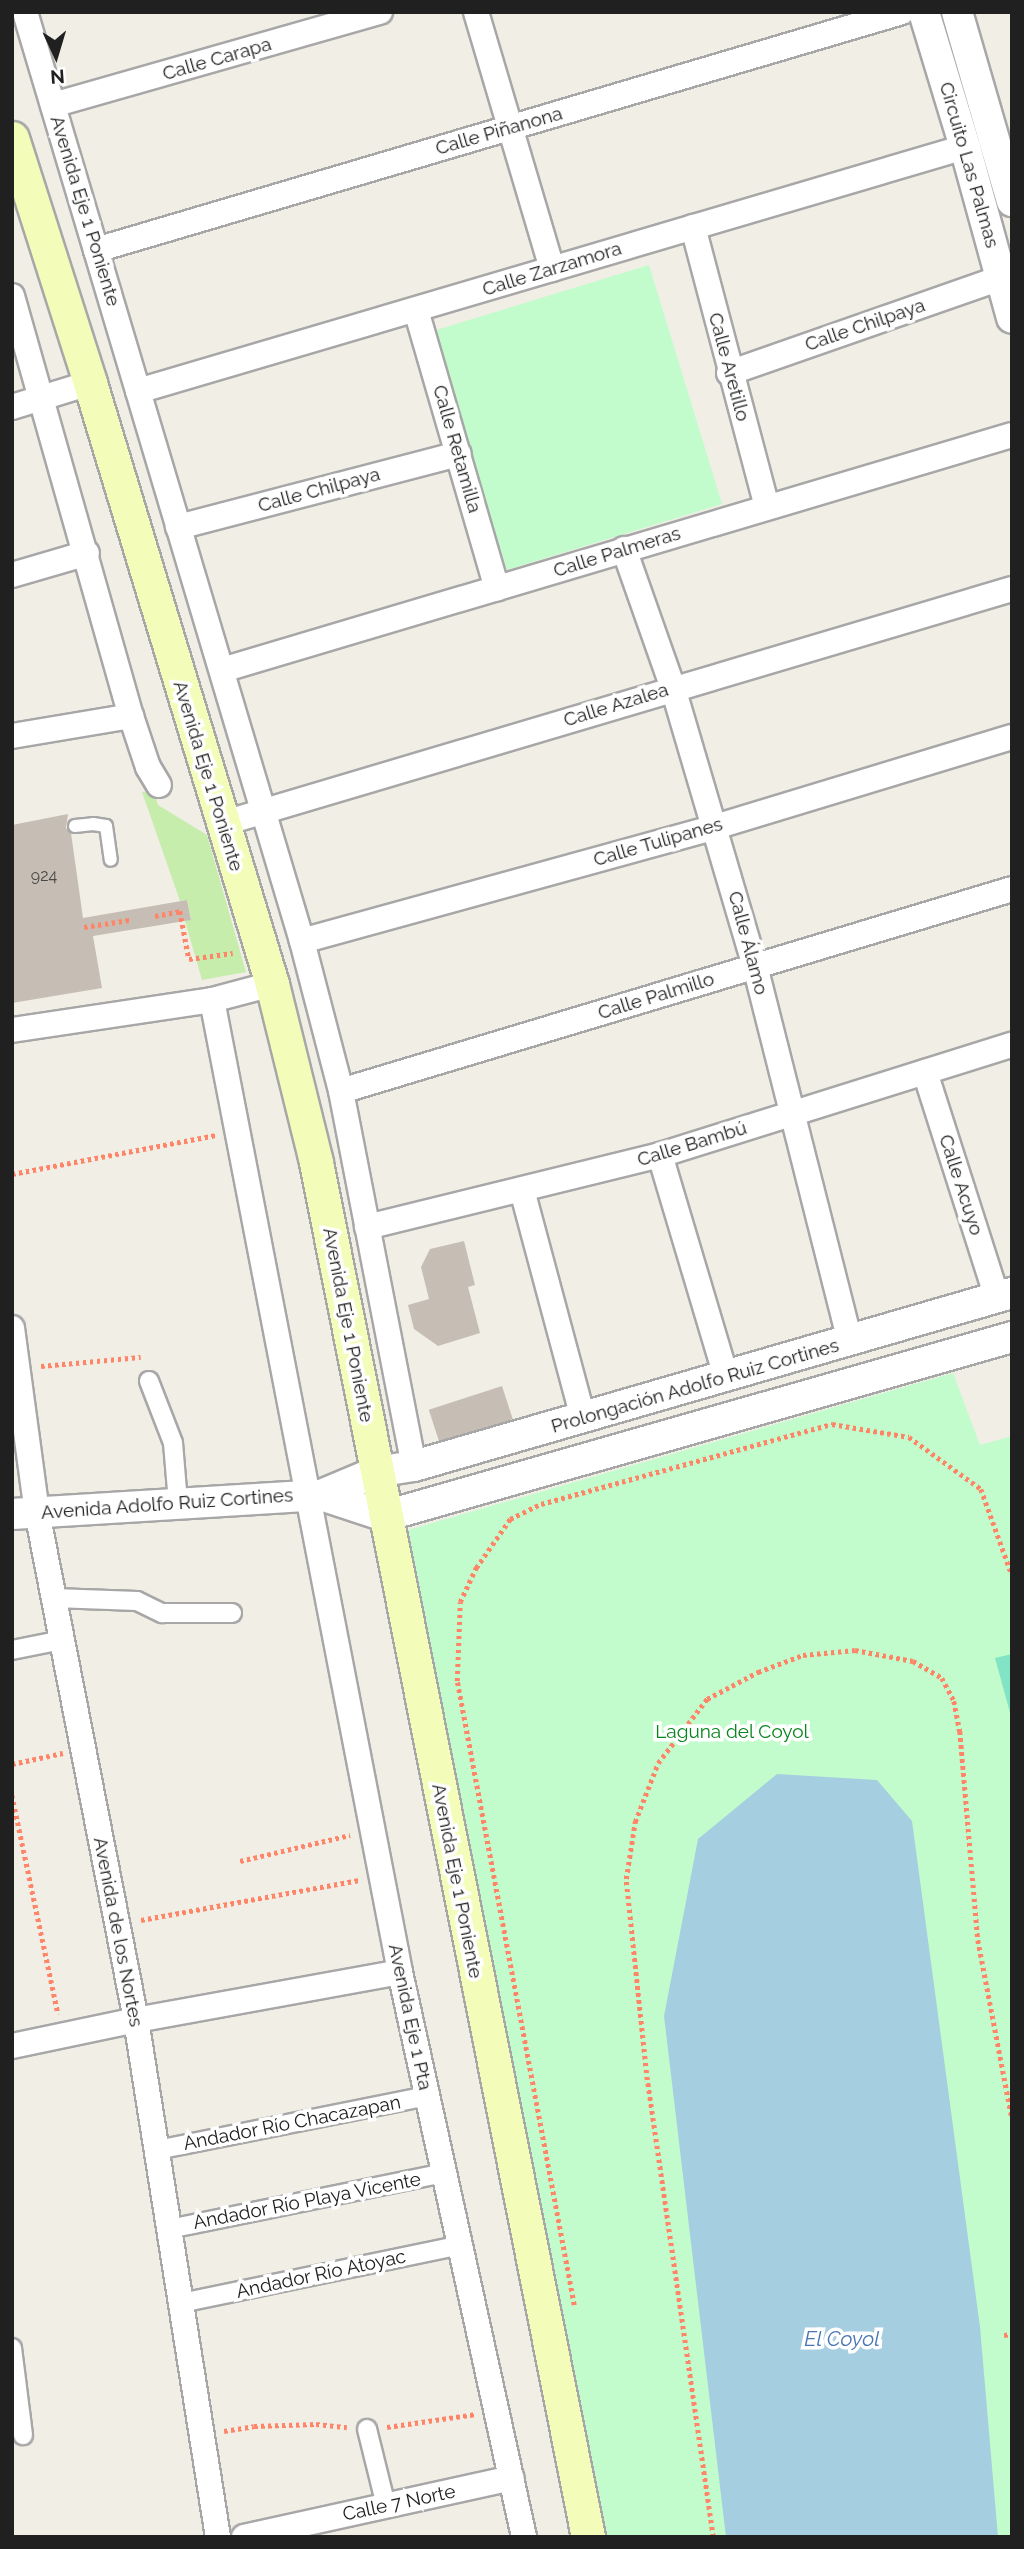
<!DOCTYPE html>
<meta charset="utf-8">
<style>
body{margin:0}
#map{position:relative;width:1024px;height:2549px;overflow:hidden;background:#f1eee6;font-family:Raleway,sans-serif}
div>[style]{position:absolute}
.grass>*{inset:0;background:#c6edab}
.park>*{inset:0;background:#c3fccc;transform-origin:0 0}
.pitch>*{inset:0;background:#82e3c5}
.water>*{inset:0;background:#a5cee0}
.building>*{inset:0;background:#c6beb5;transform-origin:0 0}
.path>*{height:4.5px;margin-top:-2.25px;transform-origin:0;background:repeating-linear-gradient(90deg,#ff8569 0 3.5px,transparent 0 7px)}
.roads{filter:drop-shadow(2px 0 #a7a7a7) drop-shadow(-2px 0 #a7a7a7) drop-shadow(0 2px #a7a7a7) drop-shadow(0 -2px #a7a7a7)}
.service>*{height:12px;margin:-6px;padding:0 6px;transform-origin:6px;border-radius:6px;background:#fff}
.pedestrian>*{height:18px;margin:-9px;padding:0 9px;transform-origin:9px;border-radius:9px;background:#fff}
.minor>*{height:24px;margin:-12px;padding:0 12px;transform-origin:12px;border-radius:12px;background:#fff}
.tertiary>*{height:30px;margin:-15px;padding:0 15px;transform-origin:15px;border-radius:15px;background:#fff}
.secondary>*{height:33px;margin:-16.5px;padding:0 16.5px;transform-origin:16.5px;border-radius:16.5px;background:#f3fcb9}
span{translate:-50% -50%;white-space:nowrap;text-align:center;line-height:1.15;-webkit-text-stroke:7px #fff;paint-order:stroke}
.number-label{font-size:16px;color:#4a4845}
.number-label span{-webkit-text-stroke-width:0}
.street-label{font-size:19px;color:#202020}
.park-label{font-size:19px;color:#07851c}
.water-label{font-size:21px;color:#4876b5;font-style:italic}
.frame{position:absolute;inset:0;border:14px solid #202020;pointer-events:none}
.north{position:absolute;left:21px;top:21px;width:70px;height:70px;-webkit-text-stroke:5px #fff;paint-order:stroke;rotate:176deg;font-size:19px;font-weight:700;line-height:28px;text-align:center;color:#202020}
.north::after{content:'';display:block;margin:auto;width:24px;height:32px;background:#202020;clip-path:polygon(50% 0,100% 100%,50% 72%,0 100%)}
</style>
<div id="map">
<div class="grass">
<i style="clip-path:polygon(154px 791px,158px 805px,207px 835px,246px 972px,202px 980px,185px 921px,191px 919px,187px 900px,180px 901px,142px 792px)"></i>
</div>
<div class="park">
<i style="left:649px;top:265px;width:250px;height:225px;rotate:73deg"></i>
<i style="clip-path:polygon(953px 1373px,980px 1445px,1012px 1436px,1012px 2537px,606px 2537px,408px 1530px)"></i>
</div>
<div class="pitch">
<i style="clip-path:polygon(1012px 1654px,1012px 1720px,995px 1658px)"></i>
</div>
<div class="water">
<i style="clip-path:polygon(777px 1774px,877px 1780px,912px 1821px,980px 2327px,998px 2537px,726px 2537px,664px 2016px,698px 1839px)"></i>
</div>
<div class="building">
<i style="clip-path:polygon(68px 814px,66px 828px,71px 833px,83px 918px,187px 900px,191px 920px,93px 936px,102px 988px,12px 1003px,12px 825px)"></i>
<i style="clip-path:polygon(464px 1241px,475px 1285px,468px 1287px,480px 1333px,438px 1346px,414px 1329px,408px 1305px,429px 1299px,421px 1267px,430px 1249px)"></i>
<i style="left:502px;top:1386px;width:35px;height:77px;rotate:72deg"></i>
</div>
<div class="path">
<i style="left:155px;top:916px;width:25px;rotate:-11deg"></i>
<i style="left:180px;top:911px;width:49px;rotate:79.4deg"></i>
<i style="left:189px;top:959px;width:44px;rotate:-7.8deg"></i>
<i style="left:84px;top:927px;width:46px;rotate:-8.8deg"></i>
<i style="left:12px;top:1174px;width:208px;rotate:-10.8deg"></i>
<i style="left:41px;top:1366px;width:100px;rotate:-5.1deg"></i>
<i style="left:12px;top:1764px;width:52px;rotate:-12.2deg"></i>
<i style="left:12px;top:1795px;width:224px;rotate:78.1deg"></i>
<i style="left:240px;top:1861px;width:113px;rotate:-13.3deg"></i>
<i style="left:141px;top:1920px;width:222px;rotate:-10.4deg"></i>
<i style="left:574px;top:2305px;width:635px;rotate:-100.62deg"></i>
<i style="left:457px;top:1681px;width:79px;rotate:-87.8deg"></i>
<i style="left:460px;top:1602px;width:38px;rotate:-65deg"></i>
<i style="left:476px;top:1568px;width:60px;rotate:-55.2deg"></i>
<i style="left:510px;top:1519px;width:34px;rotate:-26deg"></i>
<i style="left:541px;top:1504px;width:302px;rotate:-15.4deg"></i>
<i style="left:832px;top:1424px;width:78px;rotate:9.6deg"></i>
<i style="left:909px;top:1437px;width:89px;rotate:35.8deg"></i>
<i style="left:981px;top:1489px;width:91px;rotate:70.2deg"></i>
<i style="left:1004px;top:2335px;width:8px;rotate:-7deg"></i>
<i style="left:387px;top:2427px;width:90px;rotate:-8.3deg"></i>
<i style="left:224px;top:2431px;width:30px;rotate:-9deg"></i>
<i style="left:254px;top:2426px;width:62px;rotate:-1.8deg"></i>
<i style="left:316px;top:2424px;width:31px;rotate:6deg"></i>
<i style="left:713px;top:2537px;width:462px;rotate:-98.2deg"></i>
<i style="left:647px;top:2080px;width:202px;rotate:-96deg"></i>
<i style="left:626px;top:1879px;width:58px;rotate:-81deg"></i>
<i style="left:635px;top:1822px;width:63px;rotate:-68.7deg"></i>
<i style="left:658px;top:1763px;width:81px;rotate:-52.6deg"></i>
<i style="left:707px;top:1699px;width:58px;rotate:-27.9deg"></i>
<i style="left:758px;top:1672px;width:48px;rotate:-20.7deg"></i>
<i style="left:803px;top:1655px;width:52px;rotate:-5.5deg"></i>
<i style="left:855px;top:1650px;width:59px;rotate:10.7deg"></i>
<i style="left:913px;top:1661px;width:34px;rotate:30deg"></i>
<i style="left:942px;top:1678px;width:26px;rotate:62deg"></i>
<i style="left:954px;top:1701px;width:31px;rotate:79deg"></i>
<i style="left:960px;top:1731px;width:210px;rotate:85.1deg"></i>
<i style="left:978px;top:1940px;width:181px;rotate:79.2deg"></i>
</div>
<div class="roads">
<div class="service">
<i style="left:75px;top:826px;width:18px;rotate:-6deg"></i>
<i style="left:93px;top:824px;width:13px;rotate:9deg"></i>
<i style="left:106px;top:826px;width:34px;rotate:82deg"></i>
</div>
<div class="pedestrian">
<i style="left:149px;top:1381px;width:66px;rotate:68.8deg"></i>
<i style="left:173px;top:1443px;width:60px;rotate:85.2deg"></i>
<i style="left:54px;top:1598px;width:83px;rotate:2.1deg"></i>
<i style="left:137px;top:1601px;width:28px;rotate:26deg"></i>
<i style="left:162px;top:1613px;width:70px"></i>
<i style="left:12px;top:1650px;width:51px;rotate:-11.3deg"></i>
<i style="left:157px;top:2150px;width:275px;rotate:-11.3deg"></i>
<i style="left:169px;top:2229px;width:282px;rotate:-11.5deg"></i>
<i style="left:181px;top:2303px;width:285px;rotate:-11.7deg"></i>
<i style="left:12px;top:2348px;width:88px;rotate:82.8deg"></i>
<i style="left:367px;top:2429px;width:79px;rotate:76.1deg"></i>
</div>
<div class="minor">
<i style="left:25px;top:12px;width:969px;rotate:73.4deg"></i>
<i style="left:302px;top:941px;width:155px;rotate:75.4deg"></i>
<i style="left:341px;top:1091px;width:382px;rotate:79deg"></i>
<i style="left:476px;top:12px;width:268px;rotate:73.5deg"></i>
<i style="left:53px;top:105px;width:340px;rotate:-15.9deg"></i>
<i style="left:693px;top:227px;width:290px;rotate:75.2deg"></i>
<i style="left:96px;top:250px;width:840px;rotate:-16.45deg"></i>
<i style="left:12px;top:296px;width:437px;rotate:74.2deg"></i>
<i style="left:131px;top:716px;width:54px;rotate:71.6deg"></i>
<i style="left:148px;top:767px;width:21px;rotate:59deg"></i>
<i style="left:416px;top:310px;width:290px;rotate:73.8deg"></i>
<i style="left:729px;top:373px;width:288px;rotate:-19.3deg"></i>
<i style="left:138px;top:391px;width:862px;rotate:-16.44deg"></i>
<i style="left:12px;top:407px;width:82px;rotate:-17.1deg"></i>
<i style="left:178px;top:527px;width:290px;rotate:-14.6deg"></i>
<i style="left:624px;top:549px;width:147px;rotate:70.6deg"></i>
<i style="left:673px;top:688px;width:290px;rotate:73.6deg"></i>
<i style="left:755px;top:966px;width:388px;rotate:75.8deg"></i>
<i style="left:12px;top:575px;width:78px;rotate:-16.3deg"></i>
<i style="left:222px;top:670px;width:824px;rotate:-16.57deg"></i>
<i style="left:12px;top:736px;width:121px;rotate:-9.5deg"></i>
<i style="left:221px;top:824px;width:825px;rotate:-16.55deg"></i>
<i style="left:302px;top:941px;width:428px;rotate:-15.4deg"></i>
<i style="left:715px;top:827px;width:310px;rotate:-16.9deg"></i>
<i style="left:212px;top:1000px;width:990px;rotate:79.05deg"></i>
<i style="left:400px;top:1972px;width:578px;rotate:77.62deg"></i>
<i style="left:12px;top:1030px;width:202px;rotate:-8.5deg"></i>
<i style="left:212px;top:1000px;width:62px;rotate:-14.9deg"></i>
<i style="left:925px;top:1072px;width:236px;rotate:72.3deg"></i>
<i style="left:341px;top:1091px;width:701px;rotate:-16.75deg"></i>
<i style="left:660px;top:1155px;width:232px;rotate:73.4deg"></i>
<i style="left:522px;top:1190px;width:236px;rotate:75deg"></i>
<i style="left:367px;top:1227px;width:302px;rotate:-13.8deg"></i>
<i style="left:660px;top:1155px;width:369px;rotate:-17.4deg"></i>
<i style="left:12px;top:1328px;width:186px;rotate:82.3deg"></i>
<i style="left:37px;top:1512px;width:518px;rotate:78.97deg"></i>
<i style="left:136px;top:2020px;width:523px;rotate:80.99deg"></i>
<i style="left:12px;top:2046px;width:127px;rotate:-11.8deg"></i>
<i style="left:136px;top:2020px;width:268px;rotate:-10.3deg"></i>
<i style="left:244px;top:2537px;width:274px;rotate:-12.4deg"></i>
</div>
<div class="tertiary">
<i style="left:924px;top:12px;width:141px;rotate:73.1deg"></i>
<i style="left:965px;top:147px;width:177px;rotate:74.6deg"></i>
<i style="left:957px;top:12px;width:197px;rotate:73.8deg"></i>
<i style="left:321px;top:1495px;width:60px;rotate:-22.7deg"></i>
<i style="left:376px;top:1472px;width:38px;rotate:-9deg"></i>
<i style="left:414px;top:1466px;width:623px;rotate:-16.14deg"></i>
<i style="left:12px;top:1514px;width:310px;rotate:-3.5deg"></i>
<i style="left:321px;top:1495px;width:67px;rotate:18.2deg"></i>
<i style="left:385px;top:1516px;width:652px;rotate:-15.93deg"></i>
</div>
<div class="secondary">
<i style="left:12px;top:138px;width:257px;rotate:72.3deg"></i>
<i style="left:90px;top:383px;width:628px;rotate:73.15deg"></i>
<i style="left:272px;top:984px;width:183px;rotate:76.1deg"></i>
<i style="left:316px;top:1162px;width:1402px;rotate:78.81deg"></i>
</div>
</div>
<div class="number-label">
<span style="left:44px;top:876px">924</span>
</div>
<div class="street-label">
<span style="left:217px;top:59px;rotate:-16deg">Calle Carapa</span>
<span style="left:499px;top:131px;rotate:-16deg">Calle Piñanona</span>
<span style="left:969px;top:165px;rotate:74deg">Circuito Las Palmas</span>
<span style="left:85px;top:211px;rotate:73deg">Avenida Eje 1 Poniente</span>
<span style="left:552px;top:269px;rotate:-17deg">Calle Zarzamora</span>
<span style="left:865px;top:325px;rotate:-19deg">Calle Chilpaya</span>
<span style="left:729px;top:367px;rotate:75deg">Calle Aretillo</span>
<span style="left:457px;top:449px;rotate:74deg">Calle Retamilla</span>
<span style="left:319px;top:490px;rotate:-15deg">Calle Chilpaya</span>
<span style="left:617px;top:552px;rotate:-17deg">Calle Palmeras</span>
<span style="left:616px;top:705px;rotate:-17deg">Calle Azalea</span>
<span style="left:208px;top:776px;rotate:73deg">Avenida Eje 1 Poniente</span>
<span style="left:658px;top:842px;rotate:-16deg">Calle Tulipanes</span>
<span style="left:748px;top:943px;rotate:75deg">Calle Álamo</span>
<span style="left:656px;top:996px;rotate:-17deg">Calle Palmillo</span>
<span style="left:692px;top:1144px;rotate:-17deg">Calle Bambú</span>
<span style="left:961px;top:1185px;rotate:72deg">Calle Acuyo</span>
<span style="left:348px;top:1325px;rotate:79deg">Avenida Eje 1 Poniente</span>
<span style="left:695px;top:1386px;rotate:-16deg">Prolongación Adolfo Ruiz Cortines</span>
<span style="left:167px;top:1504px;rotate:-4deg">Avenida Adolfo Ruiz Cortines</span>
<span style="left:457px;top:1881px;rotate:79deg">Avenida Eje 1 Poniente</span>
<span style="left:118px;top:1932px;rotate:79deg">Avenida de los Nortes</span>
<span style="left:410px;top:2017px;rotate:78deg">Avenida Eje 1 Pta</span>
<span style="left:292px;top:2123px;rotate:-11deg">Andador Río Chacazapan</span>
<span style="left:307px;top:2201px;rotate:-11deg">Andador Río Playa Vicente</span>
<span style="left:321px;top:2274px;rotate:-12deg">Andador Río Atoyac</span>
<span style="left:399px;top:2503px;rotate:-12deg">Calle 7 Norte</span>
</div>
<div class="park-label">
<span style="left:732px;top:1732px">Laguna del Coyol</span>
</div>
<div class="water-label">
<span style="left:842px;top:2339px">El Coyol</span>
</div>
<div class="frame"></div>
<div class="north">N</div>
</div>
